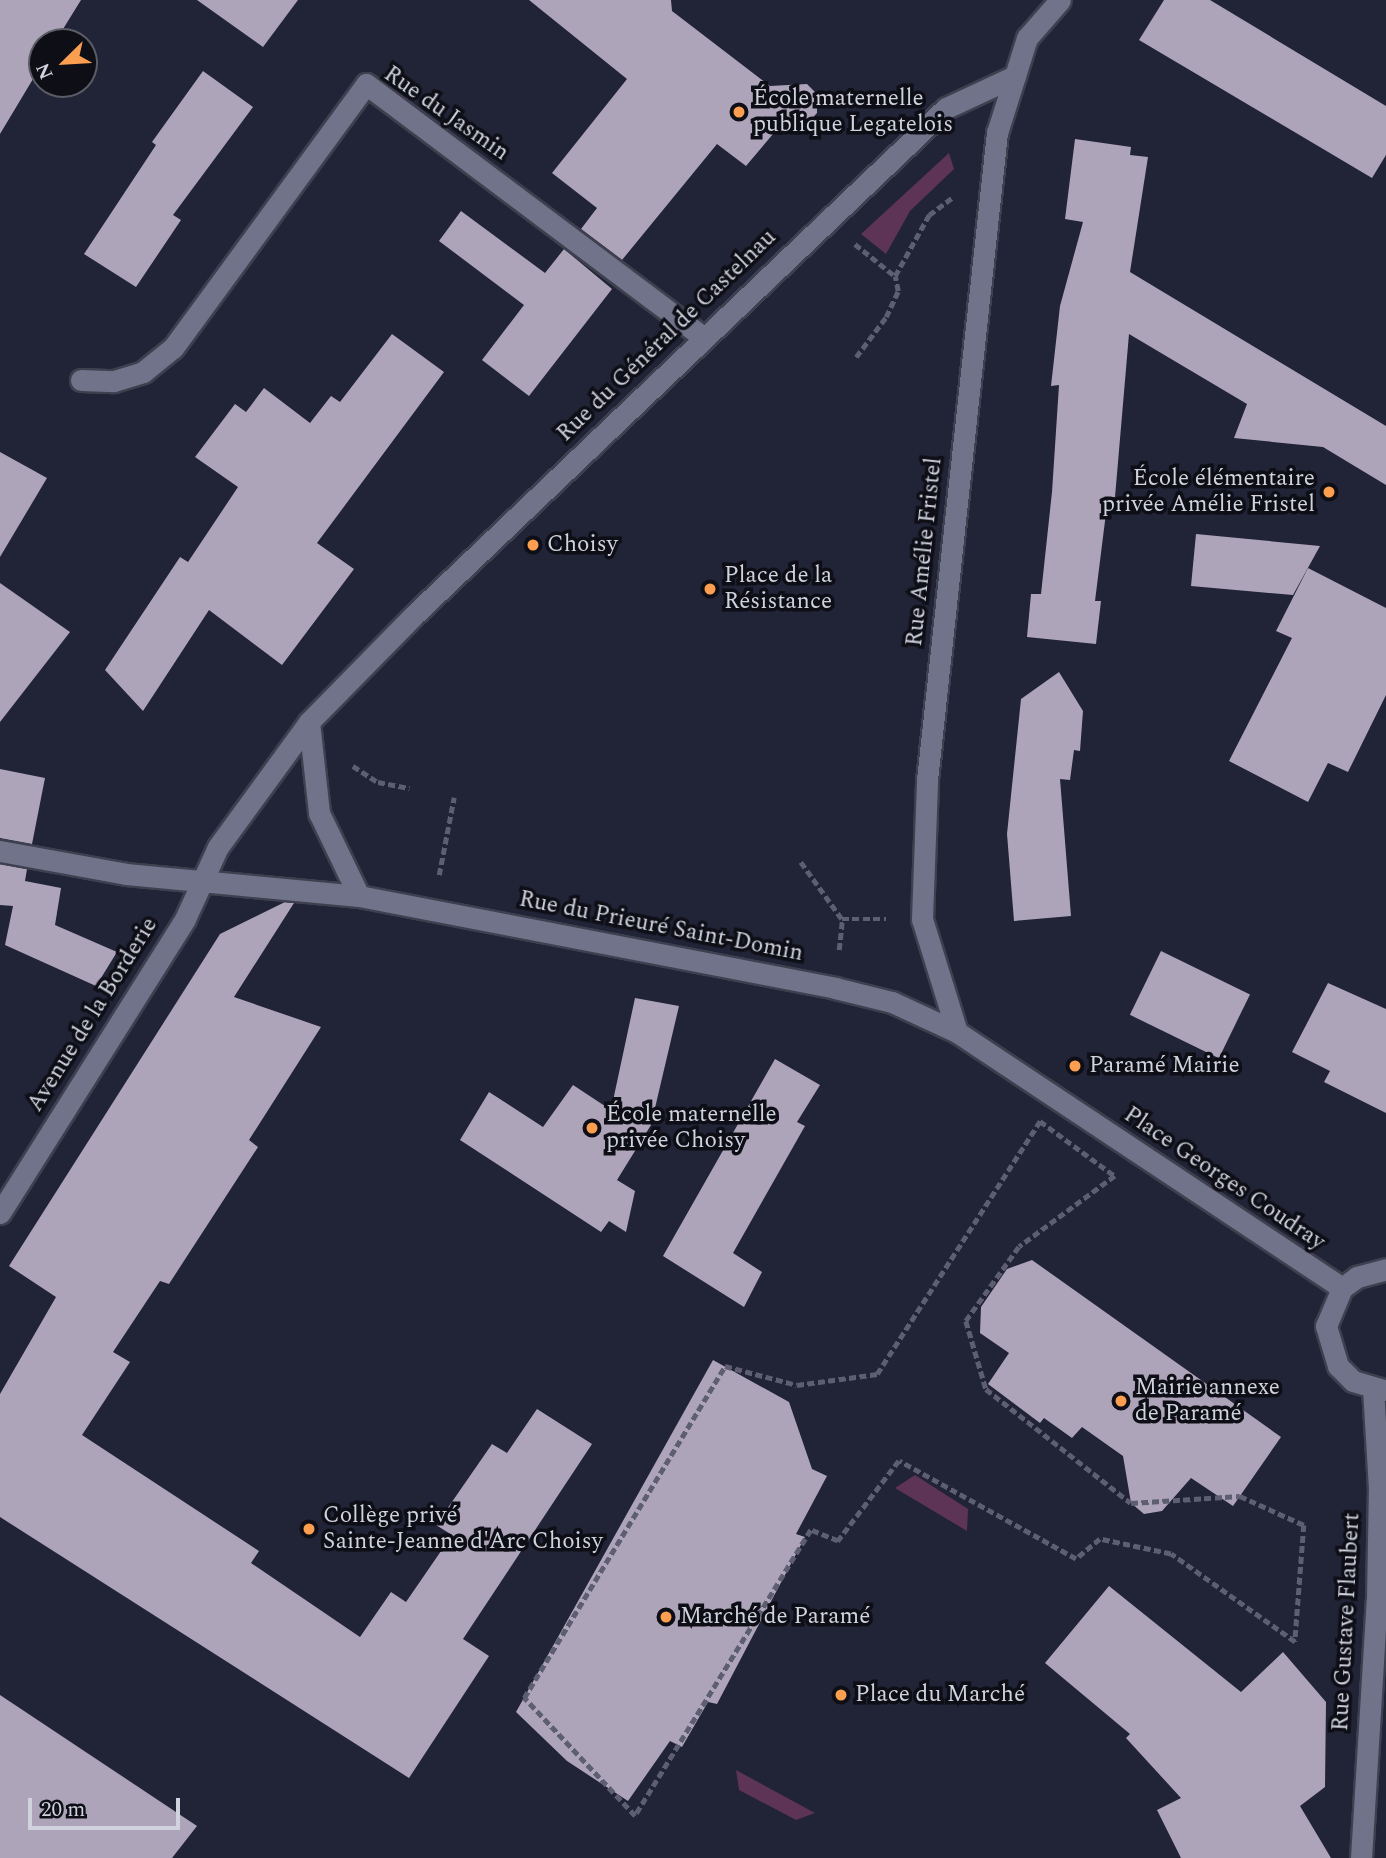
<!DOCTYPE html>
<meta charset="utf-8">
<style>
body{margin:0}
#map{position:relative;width:1386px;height:1858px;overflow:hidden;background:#212336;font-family:Spectral,serif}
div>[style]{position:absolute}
.green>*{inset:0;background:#5d3455}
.building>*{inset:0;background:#aea4ba;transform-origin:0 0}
.path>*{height:4.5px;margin-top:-2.25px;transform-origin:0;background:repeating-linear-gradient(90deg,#5d5f70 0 7px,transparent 0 10.5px)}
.roads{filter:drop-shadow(2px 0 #3e3f4f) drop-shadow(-2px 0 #3e3f4f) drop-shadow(0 2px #3e3f4f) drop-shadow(0 -2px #3e3f4f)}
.street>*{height:21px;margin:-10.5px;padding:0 10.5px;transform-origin:10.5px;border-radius:10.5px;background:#707389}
.secondary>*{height:21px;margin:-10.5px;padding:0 10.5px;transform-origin:10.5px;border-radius:10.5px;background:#707389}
.dots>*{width:19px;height:19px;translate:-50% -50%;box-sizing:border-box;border:4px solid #0d0e16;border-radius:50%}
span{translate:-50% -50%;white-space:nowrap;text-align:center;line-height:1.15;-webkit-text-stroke:7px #0d0e16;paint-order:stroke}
.poi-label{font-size:23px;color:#d0d2de}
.left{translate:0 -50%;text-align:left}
.right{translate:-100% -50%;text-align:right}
.street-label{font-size:23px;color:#d0d2de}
.north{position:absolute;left:28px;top:28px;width:70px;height:70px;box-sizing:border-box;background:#0d0e16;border:2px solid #5b5c66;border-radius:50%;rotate:246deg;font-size:19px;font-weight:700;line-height:28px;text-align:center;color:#d0d2de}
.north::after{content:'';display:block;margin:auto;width:24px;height:32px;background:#fb9e50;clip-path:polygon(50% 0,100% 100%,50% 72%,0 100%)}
.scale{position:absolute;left:28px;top:1798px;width:152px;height:32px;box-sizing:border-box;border:4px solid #d0d2de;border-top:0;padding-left:9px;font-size:21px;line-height:24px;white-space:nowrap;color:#d0d2de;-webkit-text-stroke:5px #0d0e16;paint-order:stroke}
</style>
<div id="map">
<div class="green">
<i style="clip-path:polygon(949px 153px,954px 169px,910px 211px,886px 254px,861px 234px)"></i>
<i style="clip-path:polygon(915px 1475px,968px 1509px,967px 1531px,895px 1488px)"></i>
<i style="clip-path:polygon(736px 1770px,815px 1813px,796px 1820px,739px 1790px)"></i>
</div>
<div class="building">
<i style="clip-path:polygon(0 0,81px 0,55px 42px,42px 42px,42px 64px,0 134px)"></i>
<i style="clip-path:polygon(197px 0,298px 0,263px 47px)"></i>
<i style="clip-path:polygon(529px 0,671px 0,672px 11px,770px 86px,807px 84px,817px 94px,817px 113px,806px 125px,773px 134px,746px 166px,717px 144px,622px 260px,581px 229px,597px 208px,552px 173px,627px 79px)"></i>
<i style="clip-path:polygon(1164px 0,1210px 0,1386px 106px,1386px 155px,1372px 178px,1139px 40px)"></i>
<i style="clip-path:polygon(203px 71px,253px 107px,173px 215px,181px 220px,136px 287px,84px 254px,156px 145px,152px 142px)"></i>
<i style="clip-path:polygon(1075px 139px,1131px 147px,1130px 155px,1148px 157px,1130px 272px,1386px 426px,1386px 485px,1323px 447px,1234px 438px,1247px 404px,1129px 334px,1115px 497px,1108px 497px,1095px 601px,1101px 601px,1096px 644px,1027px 637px,1031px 594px,1041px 594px,1052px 492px,1059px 385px,1051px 386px,1060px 306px,1083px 222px,1065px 219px)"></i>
<i style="clip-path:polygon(461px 211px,545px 273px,564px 249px,612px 289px,529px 396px,482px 360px,524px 305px,439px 241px)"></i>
<i style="clip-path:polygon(392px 334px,444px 372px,317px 543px,354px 569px,282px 665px,209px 610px,143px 711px,105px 670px,180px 557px,188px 562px,238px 487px,195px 457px,235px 404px,246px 412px,264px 388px,310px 423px,331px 396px,340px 402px)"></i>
<i style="clip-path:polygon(0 452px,47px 478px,0 557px)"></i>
<i style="clip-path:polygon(1196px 534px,1320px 546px,1293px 595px,1191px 586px)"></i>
<i style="clip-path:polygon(1308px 568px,1386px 608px,1386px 695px,1348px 772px,1328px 763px,1308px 802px,1229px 761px,1292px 638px,1276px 631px)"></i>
<i style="clip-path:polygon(0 583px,70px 632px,0 722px)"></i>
<i style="clip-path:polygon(1059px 672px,1083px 711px,1080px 751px,1074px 750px,1070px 780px,1060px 779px,1071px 916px,1014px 921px,1007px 834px,1021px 699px)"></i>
<i style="clip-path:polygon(0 769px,45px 778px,32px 844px,0 838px)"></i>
<i style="clip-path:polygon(0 864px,27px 869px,25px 881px,61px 888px,55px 925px,117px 952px,96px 986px,5px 945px,13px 906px,0 905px)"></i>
<i style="clip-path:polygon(285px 902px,294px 903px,234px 997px,321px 1027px,249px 1140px,258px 1147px,169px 1284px,160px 1281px,113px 1352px,130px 1362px,82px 1435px,259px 1551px,251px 1563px,360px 1637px,391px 1592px,406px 1602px,452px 1535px,436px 1525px,492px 1444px,507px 1453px,537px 1409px,592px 1444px,463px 1639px,489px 1656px,409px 1778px,0 1517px,0 1394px,56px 1297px,9px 1266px,220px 934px)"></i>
<i style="left:1161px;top:951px;width:99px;height:71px;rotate:26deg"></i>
<i style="clip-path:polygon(1328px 983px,1386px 1009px,1386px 1113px,1324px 1082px,1330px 1071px,1292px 1052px)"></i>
<i style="clip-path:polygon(635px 998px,679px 1006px,651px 1125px,617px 1180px,635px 1191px,626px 1232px,609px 1221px,601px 1232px,460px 1140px,489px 1092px,543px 1127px,573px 1085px,611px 1110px)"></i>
<i style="clip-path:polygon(775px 1059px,820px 1085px,797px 1122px,805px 1126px,733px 1253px,762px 1272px,744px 1307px,663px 1256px)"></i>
<i style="clip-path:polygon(1032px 1260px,1281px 1437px,1233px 1506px,1191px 1478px,1162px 1511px,1144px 1514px,1131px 1503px,1123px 1456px,1082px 1427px,1072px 1438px,1044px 1418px,1040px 1423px,988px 1384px,1009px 1353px,980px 1333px,981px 1307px,1007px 1269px)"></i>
<i style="clip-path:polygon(713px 1360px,789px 1402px,812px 1469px,827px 1476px,796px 1534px,805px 1537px,717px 1704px,708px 1702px,682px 1747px,670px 1741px,628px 1801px,567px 1761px,516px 1712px)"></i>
<i style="clip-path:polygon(1109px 1586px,1241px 1692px,1283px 1652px,1326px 1702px,1325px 1787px,1300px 1806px,1331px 1858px,1181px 1858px,1157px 1810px,1181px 1798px,1126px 1738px,1130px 1734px,1045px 1663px)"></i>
<i style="clip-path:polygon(0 1695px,197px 1826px,172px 1858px,0 1858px)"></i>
</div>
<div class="path">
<i style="left:855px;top:244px;width:51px;rotate:38.7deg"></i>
<i style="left:856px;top:357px;width:50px;rotate:-53.1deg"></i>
<i style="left:886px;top:317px;width:29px;rotate:-65deg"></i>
<i style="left:898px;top:291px;width:15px;rotate:-101deg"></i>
<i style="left:895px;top:276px;width:70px;rotate:-60.9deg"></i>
<i style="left:929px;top:215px;width:30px;rotate:-37deg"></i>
<i style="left:353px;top:766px;width:30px;rotate:33deg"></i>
<i style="left:378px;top:782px;width:32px;rotate:11deg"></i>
<i style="left:801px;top:862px;width:70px;rotate:54.3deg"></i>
<i style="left:439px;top:875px;width:79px;rotate:-79.1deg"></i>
<i style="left:839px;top:950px;width:31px;rotate:-84deg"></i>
<i style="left:842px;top:919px;width:44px"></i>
<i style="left:1040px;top:1121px;width:93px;rotate:36.3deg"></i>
<i style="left:1115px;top:1176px;width:119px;rotate:143.5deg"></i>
<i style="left:1019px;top:1247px;width:91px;rotate:125.6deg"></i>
<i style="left:966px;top:1321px;width:71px;rotate:73.6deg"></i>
<i style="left:986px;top:1389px;width:184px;rotate:38.2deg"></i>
<i style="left:1131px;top:1503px;width:109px;rotate:-3.7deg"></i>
<i style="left:1240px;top:1496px;width:70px;rotate:24.4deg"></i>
<i style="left:1304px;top:1525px;width:117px;rotate:94.4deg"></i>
<i style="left:1295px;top:1642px;width:152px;rotate:-144.6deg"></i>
<i style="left:1171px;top:1554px;width:73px;rotate:-168.1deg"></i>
<i style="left:1100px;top:1539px;width:31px;rotate:140deg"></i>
<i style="left:1076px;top:1559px;width:202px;rotate:-151deg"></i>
<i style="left:899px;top:1461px;width:101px;rotate:127.3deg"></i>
<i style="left:838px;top:1541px;width:29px;rotate:-158deg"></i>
<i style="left:811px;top:1530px;width:336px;rotate:121.6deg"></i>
<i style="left:635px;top:1816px;width:162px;rotate:-133.2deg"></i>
<i style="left:524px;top:1698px;width:388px;rotate:-58.8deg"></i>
<i style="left:725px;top:1366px;width:74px;rotate:14.8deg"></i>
<i style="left:797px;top:1385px;width:81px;rotate:-7.8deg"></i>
<i style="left:877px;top:1374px;width:301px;rotate:-57.2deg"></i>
</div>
<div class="roads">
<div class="street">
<i style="left:81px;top:380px;width:33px;rotate:2deg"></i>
<i style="left:114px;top:381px;width:30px;rotate:-17deg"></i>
<i style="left:143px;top:372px;width:38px;rotate:-39deg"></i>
<i style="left:173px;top:348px;width:327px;rotate:-53.8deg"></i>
<i style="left:366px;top:84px;width:421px;rotate:36.9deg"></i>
<i style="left:309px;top:722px;width:92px;rotate:83.7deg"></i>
<i style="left:319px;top:813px;width:92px;rotate:64.3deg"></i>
<i style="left:957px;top:1032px;width:462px;rotate:33.6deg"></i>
<i style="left:0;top:1213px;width:347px;rotate:-57.8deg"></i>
<i style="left:185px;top:919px;width:79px;rotate:-65.4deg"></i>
<i style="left:218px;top:847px;width:155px;rotate:-53.9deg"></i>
<i style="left:309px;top:722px;width:148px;rotate:-45.5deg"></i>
<i style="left:413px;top:616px;width:736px;rotate:-43.62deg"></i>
<i style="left:946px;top:108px;width:76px;rotate:-24.9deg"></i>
<i style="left:1384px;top:1390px;width:32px;rotate:-164deg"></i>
<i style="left:1353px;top:1381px;width:21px;rotate:-135deg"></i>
<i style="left:1338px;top:1366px;width:42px;rotate:-106.7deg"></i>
<i style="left:1326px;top:1326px;width:41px;rotate:-67.2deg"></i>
<i style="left:1342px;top:1288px;width:19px;rotate:-36deg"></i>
<i style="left:1357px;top:1277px;width:30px;rotate:-15deg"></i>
<i style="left:1361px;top:1858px;width:259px;rotate:-86.5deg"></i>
<i style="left:1377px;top:1599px;width:110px;rotate:-89deg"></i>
<i style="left:1379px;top:1489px;width:100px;rotate:-93.4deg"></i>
</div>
<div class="secondary">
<i style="left:0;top:851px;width:128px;rotate:10.3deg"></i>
<i style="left:126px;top:874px;width:234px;rotate:5.4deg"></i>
<i style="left:359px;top:896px;width:485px;rotate:10.9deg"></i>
<i style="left:835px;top:988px;width:59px;rotate:13.8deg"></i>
<i style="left:892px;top:1002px;width:72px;rotate:24.8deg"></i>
<i style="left:957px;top:1032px;width:118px;rotate:-107.2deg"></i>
<i style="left:922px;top:919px;width:139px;rotate:-87.9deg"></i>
<i style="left:927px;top:780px;width:651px;rotate:-83.83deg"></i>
<i style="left:997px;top:133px;width:100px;rotate:-72.5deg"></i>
<i style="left:1027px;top:38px;width:50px;rotate:-49deg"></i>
</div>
</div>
<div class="dots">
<i style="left:739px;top:112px;background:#fb9e50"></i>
<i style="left:1329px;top:492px;background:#fb9e50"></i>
<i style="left:533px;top:545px;background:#fb9e50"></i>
<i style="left:710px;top:589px;background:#fb9e50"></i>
<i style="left:1075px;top:1066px;background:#fb9e50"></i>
<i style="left:592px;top:1128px;background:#fb9e50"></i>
<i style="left:1121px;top:1401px;background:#fb9e50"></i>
<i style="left:309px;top:1529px;background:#fb9e50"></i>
<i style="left:666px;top:1617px;background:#fb9e50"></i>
<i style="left:841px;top:1695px;background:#fb9e50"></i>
</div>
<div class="poi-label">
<span class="left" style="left:753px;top:112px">École maternelle<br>publique Legatelois</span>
<span class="right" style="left:1315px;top:492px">École élémentaire<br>privée Amélie Fristel</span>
<span class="left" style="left:547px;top:545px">Choisy</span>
<span class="left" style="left:724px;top:589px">Place de la<br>Résistance</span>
<span class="left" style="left:1089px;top:1066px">Paramé Mairie</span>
<span class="left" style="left:606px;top:1128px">École maternelle<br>privée Choisy</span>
<span class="left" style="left:1135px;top:1401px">Mairie annexe<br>de Paramé</span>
<span class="left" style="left:323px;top:1529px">Collège privé<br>Sainte-Jeanne d'Arc Choisy</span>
<span class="left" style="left:680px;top:1617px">Marché de Paramé</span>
<span class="left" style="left:855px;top:1695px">Place du Marché</span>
</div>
<div class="street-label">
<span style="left:446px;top:114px;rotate:35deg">Rue du Jasmin</span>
<span style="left:667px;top:336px;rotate:-44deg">Rue du Général de Castelnau</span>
<span style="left:925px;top:552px;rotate:-84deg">Rue Amélie Fristel</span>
<span style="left:661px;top:927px;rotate:11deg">Rue du Prieuré Saint-Domin</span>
<span style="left:93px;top:1015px;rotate:-58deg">Avenue de la Borderie</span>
<span style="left:1224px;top:1179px;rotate:34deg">Place Georges Coudray</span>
<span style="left:1347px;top:1622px;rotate:-87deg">Rue Gustave Flaubert</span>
</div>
<div class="north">N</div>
<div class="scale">20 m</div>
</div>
